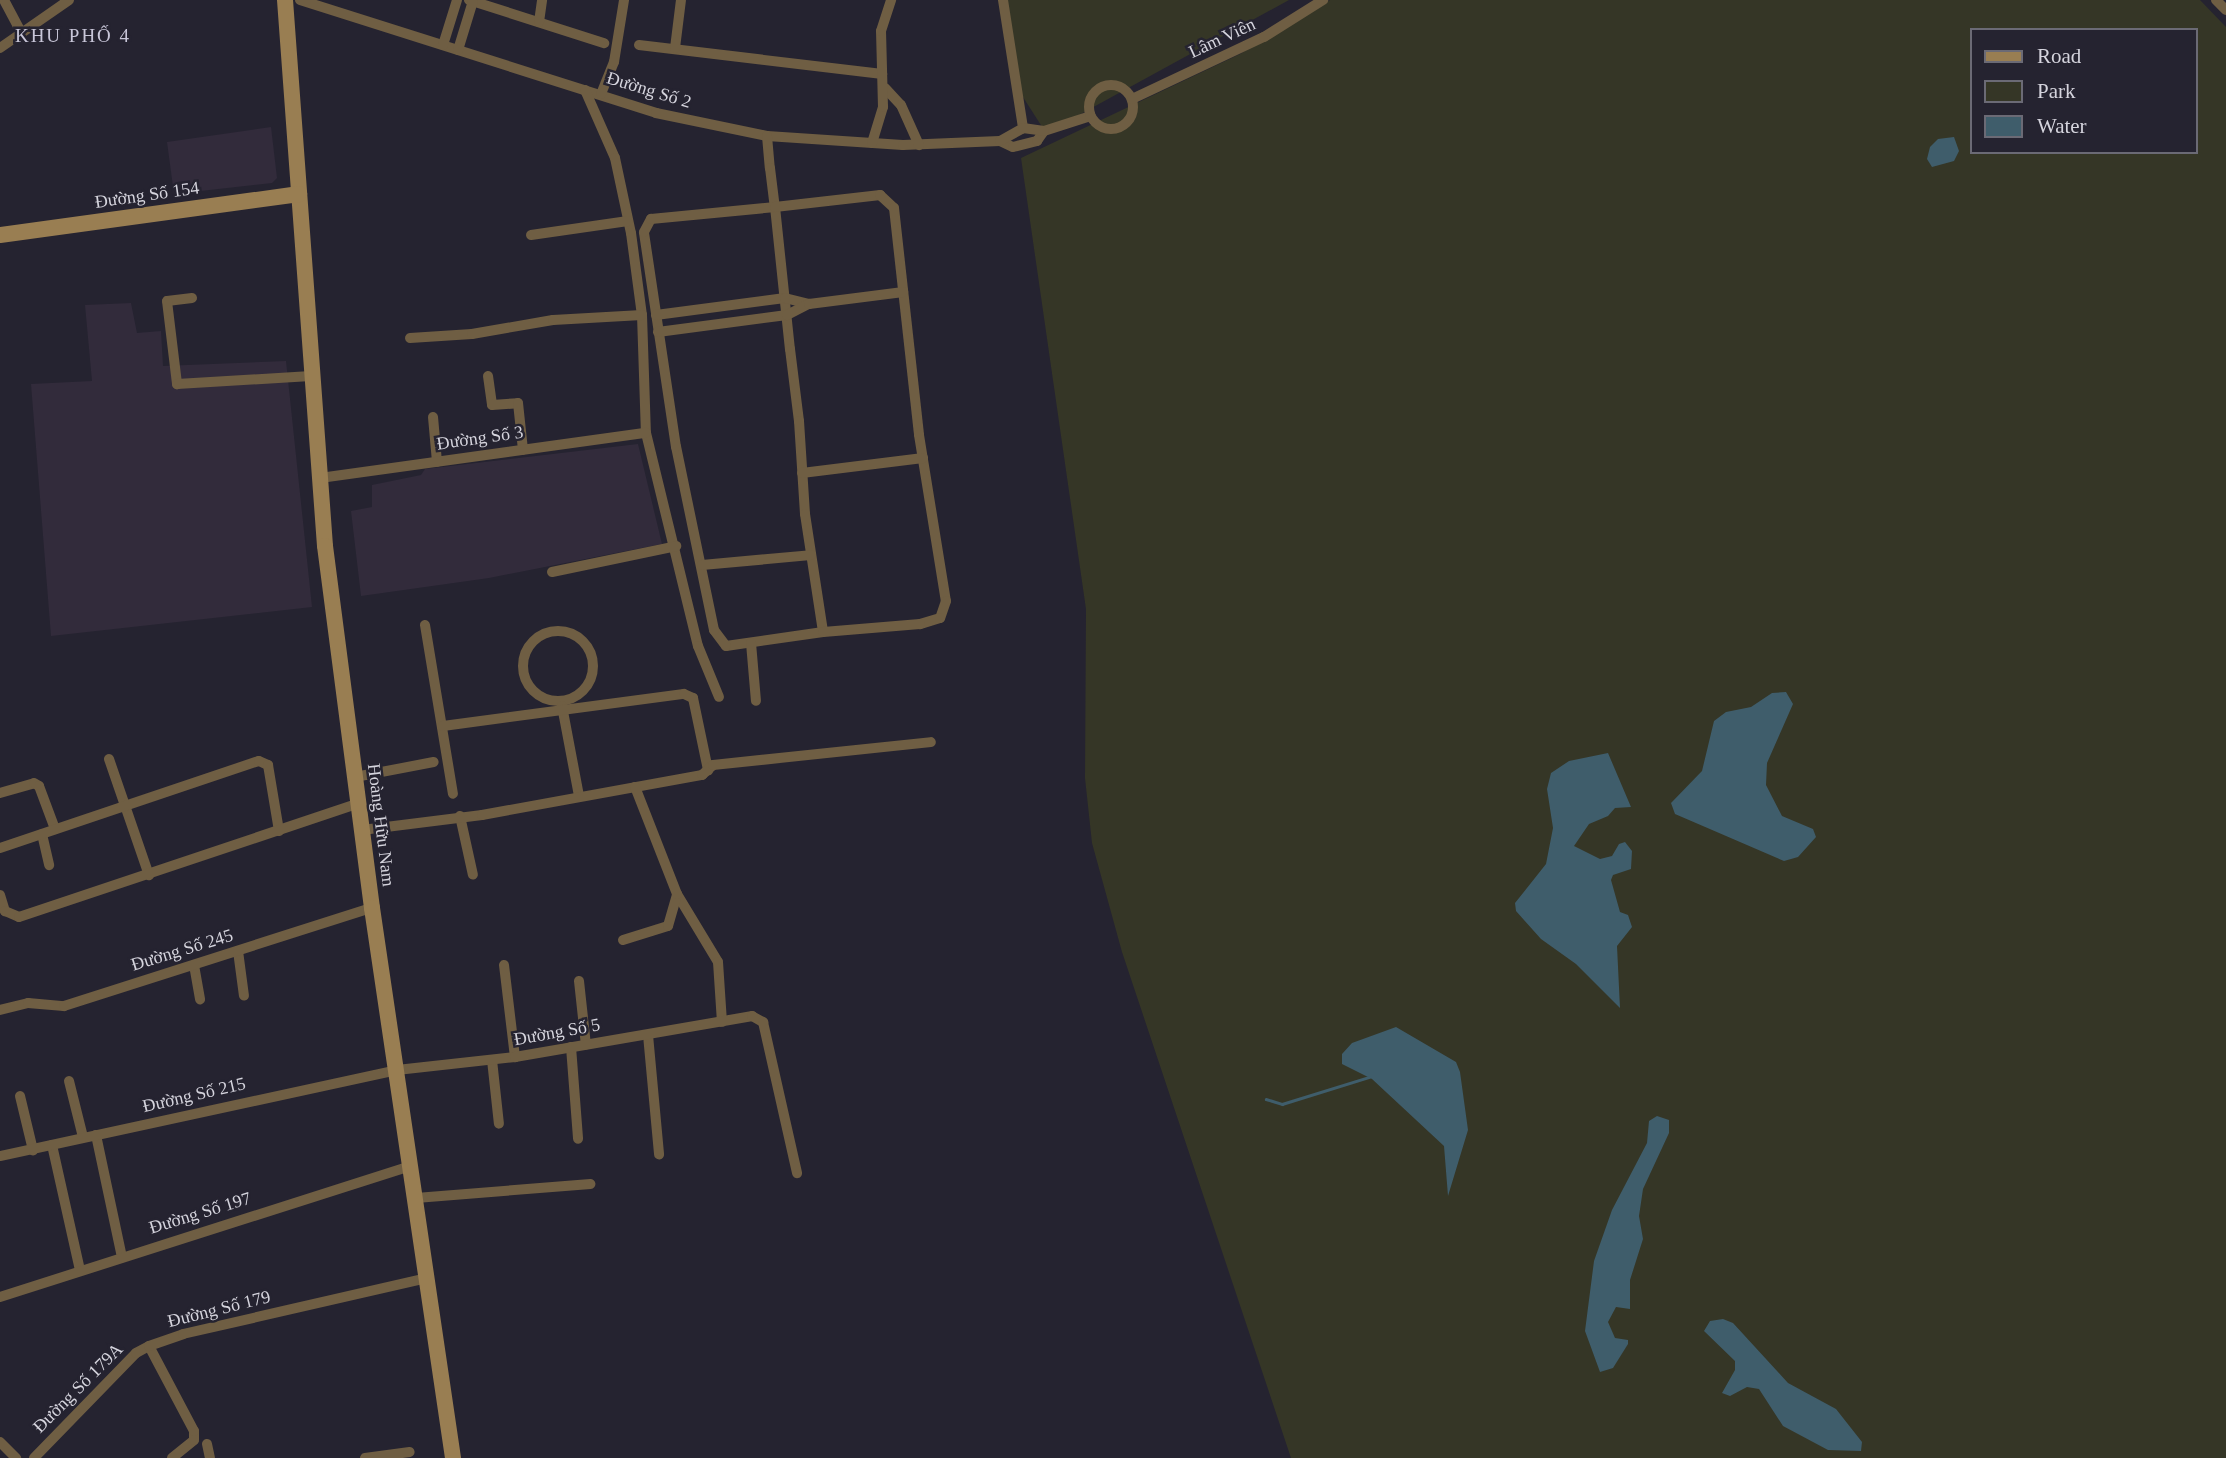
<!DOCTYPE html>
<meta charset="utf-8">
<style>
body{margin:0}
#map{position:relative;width:2226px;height:1458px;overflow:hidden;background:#252330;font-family:"Times New Roman",serif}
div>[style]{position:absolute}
.education>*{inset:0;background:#322b3b}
.green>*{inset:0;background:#353626}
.water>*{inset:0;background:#3f5d6b}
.stream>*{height:2.5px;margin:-1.25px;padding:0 1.25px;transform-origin:1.25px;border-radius:1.25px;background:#3f5d6b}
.street>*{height:10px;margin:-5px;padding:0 5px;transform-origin:5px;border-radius:5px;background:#6f5e43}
.street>.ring{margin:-5px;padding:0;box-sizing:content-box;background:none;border:10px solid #6f5e43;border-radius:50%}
.secondary>*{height:16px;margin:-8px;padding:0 8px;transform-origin:8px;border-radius:8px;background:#997e52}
span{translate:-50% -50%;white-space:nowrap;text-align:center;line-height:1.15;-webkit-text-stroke:5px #252330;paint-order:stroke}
.street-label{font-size:18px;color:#d5d4dd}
.neighbourhood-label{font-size:19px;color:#c8c6d8;letter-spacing:2px}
.legend{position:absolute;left:1970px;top:28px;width:228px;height:126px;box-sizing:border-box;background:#252330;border:2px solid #6b6a75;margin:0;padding:9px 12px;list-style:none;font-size:21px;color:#d5d4dd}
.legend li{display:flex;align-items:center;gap:14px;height:35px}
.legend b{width:35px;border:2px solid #6b6a75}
</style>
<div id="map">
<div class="education">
<i style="clip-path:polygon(271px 127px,277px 178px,272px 183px,174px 194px,167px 142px)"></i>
<i style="clip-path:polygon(131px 303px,137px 333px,161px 331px,163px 366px,286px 361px,312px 607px,51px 636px,31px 384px,92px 381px,85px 305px)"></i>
<i style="clip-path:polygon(638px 444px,662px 544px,489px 578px,361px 596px,351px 511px,372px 507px,372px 485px,421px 475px,425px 469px)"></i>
</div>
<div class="green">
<i style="clip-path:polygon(1000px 0,1289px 0,1046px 133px,1021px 94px)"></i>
<i style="clip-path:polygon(evenodd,1330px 0,2200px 0,2226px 27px,2226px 1458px,1291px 1458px,1122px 952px,1092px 843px,1085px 778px,1086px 609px,1021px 158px,1240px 54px,1330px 0,1972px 30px,2196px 30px,2196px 152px,1972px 152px,1972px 30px)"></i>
</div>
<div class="water">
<i style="clip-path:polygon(1954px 137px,1959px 151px,1954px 161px,1932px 167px,1927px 159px,1930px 147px,1938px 139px)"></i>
<i style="clip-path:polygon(1786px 692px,1793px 704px,1767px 763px,1766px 785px,1782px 816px,1813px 829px,1816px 837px,1798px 857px,1784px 861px,1675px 814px,1671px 803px,1702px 771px,1714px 721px,1726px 712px,1751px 707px,1772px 693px)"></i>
<i style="clip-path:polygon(1608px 753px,1631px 807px,1615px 808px,1608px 816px,1589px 824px,1574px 846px,1600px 859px,1612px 856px,1619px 844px,1625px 842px,1632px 851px,1631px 869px,1613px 875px,1611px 880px,1620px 912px,1628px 915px,1632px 927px,1617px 946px,1620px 1008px,1576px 964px,1541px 939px,1516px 911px,1515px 903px,1546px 864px,1553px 828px,1547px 789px,1551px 773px,1569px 761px)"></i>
<i style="clip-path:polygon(1396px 1027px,1456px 1062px,1460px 1072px,1468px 1130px,1448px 1196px,1444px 1146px,1372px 1079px,1342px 1064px,1342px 1054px,1352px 1043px)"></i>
<i style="clip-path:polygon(1657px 1116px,1669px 1120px,1669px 1133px,1643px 1189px,1639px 1216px,1643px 1239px,1630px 1280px,1630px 1309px,1616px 1307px,1608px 1322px,1615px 1338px,1628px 1340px,1628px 1344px,1613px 1368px,1600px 1372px,1585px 1331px,1594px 1261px,1612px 1210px,1647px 1143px,1649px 1121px)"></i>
<i style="clip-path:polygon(1723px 1319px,1733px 1323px,1788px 1383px,1836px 1409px,1862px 1442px,1861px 1451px,1828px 1450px,1783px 1426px,1759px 1389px,1747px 1387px,1730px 1396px,1722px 1393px,1735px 1370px,1735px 1361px,1704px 1331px,1710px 1321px)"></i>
</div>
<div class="stream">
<i style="left:1266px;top:1099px;width:17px;rotate:17deg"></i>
<i style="left:1282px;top:1104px;width:91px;rotate:-17.2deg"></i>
</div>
<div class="street">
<i style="left:4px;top:0;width:36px;rotate:62deg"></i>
<i style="left:300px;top:0;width:374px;rotate:17.6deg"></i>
<i style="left:656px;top:113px;width:113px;rotate:11.7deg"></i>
<i style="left:767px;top:136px;width:136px;rotate:3.8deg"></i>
<i style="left:903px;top:145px;width:97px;rotate:-2.4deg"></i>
<i style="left:1000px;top:141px;width:14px;rotate:25deg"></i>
<i style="left:1013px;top:147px;width:25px;rotate:-14deg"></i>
<i style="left:1037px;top:141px;width:12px;rotate:-55deg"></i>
<i style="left:1044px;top:131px;width:49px;rotate:-17.7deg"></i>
<i style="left:469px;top:0;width:142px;rotate:17.7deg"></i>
<i style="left:1003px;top:0;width:130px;rotate:81.1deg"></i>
<i style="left:2216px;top:0;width:14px;rotate:45deg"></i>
<i style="left:539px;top:22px;width:22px;rotate:-82deg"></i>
<i style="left:443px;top:45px;width:47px;rotate:-72.7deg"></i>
<i style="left:639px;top:45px;width:245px;rotate:6.8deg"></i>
<i style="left:0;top:48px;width:84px;rotate:-34.8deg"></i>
<i style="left:675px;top:48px;width:48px;rotate:-82.9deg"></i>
<i style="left:458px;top:50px;width:51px;rotate:-73deg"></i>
<i class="ring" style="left:1089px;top:85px;width:34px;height:34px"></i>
<i style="left:885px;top:88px;width:23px;rotate:47deg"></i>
<i style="left:901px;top:105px;width:44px;rotate:65.8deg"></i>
<i style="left:585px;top:90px;width:74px;rotate:66.2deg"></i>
<i style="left:615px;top:158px;width:77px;rotate:78deg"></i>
<i style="left:631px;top:233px;width:83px;rotate:82.4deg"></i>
<i style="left:642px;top:315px;width:118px;rotate:88.1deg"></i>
<i style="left:646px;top:433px;width:219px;rotate:76.3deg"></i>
<i style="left:698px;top:646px;width:55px;rotate:67.6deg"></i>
<i style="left:601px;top:94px;width:35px;rotate:-68deg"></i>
<i style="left:614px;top:62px;width:63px;rotate:-80.8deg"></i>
<i style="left:1132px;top:99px;width:146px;rotate:-25.2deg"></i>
<i style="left:1264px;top:37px;width:70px;rotate:-32.1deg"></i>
<i style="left:767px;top:136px;width:32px;rotate:85deg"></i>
<i style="left:770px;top:168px;width:39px;rotate:83deg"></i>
<i style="left:775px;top:207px;width:143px;rotate:84deg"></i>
<i style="left:790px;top:349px;width:73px;rotate:82.9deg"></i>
<i style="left:799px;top:421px;width:93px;rotate:86.3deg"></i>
<i style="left:805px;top:514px;width:119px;rotate:81.3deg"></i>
<i style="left:823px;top:632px;width:98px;rotate:171.8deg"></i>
<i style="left:726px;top:646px;width:20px;rotate:-127deg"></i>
<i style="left:714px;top:630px;width:187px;rotate:-101.7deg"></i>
<i style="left:676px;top:447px;width:217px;rotate:-98.5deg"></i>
<i style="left:644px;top:232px;width:15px;rotate:-62deg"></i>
<i style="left:651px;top:219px;width:125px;rotate:-5.5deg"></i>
<i style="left:775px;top:207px;width:106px;rotate:-6.5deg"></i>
<i style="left:880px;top:195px;width:19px;rotate:43deg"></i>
<i style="left:894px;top:208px;width:228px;rotate:83.7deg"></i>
<i style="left:919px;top:435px;width:168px;rotate:80.8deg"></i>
<i style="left:946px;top:601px;width:18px;rotate:109deg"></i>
<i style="left:940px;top:618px;width:21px;rotate:163deg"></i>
<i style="left:920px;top:624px;width:97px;rotate:175.3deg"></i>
<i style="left:1000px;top:141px;width:26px;rotate:-29deg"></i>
<i style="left:1023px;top:128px;width:21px;rotate:8deg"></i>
<i style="left:872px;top:143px;width:38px;rotate:-73deg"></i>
<i style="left:883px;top:107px;width:76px;rotate:-91.5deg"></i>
<i style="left:881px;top:31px;width:33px;rotate:-72deg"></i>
<i style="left:531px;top:235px;width:98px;rotate:-8.2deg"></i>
<i style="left:192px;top:298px;width:25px;rotate:173deg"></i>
<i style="left:167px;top:301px;width:84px;rotate:83.1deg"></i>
<i style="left:177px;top:384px;width:134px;rotate:-3.4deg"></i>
<i style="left:656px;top:315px;width:130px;rotate:-7.5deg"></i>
<i style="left:785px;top:298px;width:25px;rotate:14deg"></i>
<i style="left:658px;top:332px;width:130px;rotate:-7.5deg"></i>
<i style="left:787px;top:315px;width:25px;rotate:-27deg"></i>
<i style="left:809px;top:304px;width:95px;rotate:-7.3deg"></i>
<i style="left:410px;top:338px;width:62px;rotate:-3.7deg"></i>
<i style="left:472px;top:334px;width:82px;rotate:-9.8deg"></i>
<i style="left:553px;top:320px;width:89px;rotate:-3.2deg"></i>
<i style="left:488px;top:376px;width:29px;rotate:82deg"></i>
<i style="left:492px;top:405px;width:26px;rotate:-4deg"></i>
<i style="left:518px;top:403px;width:47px;rotate:83.9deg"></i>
<i style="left:433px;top:417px;width:45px;rotate:84.9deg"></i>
<i style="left:802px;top:473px;width:122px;rotate:-7.1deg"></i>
<i style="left:320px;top:478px;width:329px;rotate:-7.9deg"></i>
<i style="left:702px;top:565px;width:109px;rotate:-5.2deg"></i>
<i style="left:552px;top:572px;width:127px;rotate:-11.8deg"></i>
<i style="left:425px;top:625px;width:171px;rotate:80.6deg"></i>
<i class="ring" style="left:523px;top:631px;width:60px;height:60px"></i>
<i style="left:751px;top:643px;width:58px;rotate:85.1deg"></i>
<i style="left:562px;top:706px;width:92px;rotate:79.3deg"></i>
<i style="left:443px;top:726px;width:243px;rotate:-7.6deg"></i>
<i style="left:684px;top:694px;width:10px;rotate:24deg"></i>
<i style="left:693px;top:698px;width:74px;rotate:78.2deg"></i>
<i style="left:109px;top:759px;width:123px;rotate:71deg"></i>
<i style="left:355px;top:777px;width:80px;rotate:-10.8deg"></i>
<i style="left:0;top:793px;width:35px;rotate:-16deg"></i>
<i style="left:34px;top:783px;width:6px;rotate:31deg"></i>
<i style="left:39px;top:786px;width:46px;rotate:69.6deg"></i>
<i style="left:460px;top:816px;width:60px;rotate:77.6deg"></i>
<i style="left:362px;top:830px;width:121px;rotate:-7.1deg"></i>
<i style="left:482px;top:815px;width:224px;rotate:-10.3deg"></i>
<i style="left:702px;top:775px;width:15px;rotate:-42deg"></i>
<i style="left:713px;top:765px;width:219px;rotate:-6deg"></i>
<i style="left:42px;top:834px;width:32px;rotate:77deg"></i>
<i style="left:0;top:848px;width:273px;rotate:-18.6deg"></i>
<i style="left:259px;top:761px;width:10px;rotate:24deg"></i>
<i style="left:268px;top:765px;width:67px;rotate:80.5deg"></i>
<i style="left:677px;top:894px;width:79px;rotate:58.9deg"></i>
<i style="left:718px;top:962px;width:60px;rotate:86.2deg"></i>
<i style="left:0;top:895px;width:17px;rotate:73deg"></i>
<i style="left:5px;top:911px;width:15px;rotate:23deg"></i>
<i style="left:19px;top:917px;width:359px;rotate:-18.5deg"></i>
<i style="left:623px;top:940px;width:47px;rotate:-17.3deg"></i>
<i style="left:668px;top:926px;width:33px;rotate:-74deg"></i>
<i style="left:677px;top:894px;width:115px;rotate:-111.4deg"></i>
<i style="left:238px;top:951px;width:45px;rotate:82.4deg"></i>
<i style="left:194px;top:965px;width:35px;rotate:80deg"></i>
<i style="left:504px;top:965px;width:93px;rotate:83.2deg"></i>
<i style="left:579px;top:981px;width:64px;rotate:83.8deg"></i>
<i style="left:0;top:1010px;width:29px;rotate:-14deg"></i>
<i style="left:28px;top:1003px;width:36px;rotate:5deg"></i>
<i style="left:64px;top:1006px;width:323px;rotate:-17.7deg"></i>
<i style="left:648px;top:1035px;width:120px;rotate:84.7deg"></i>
<i style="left:571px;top:1047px;width:92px;rotate:85.6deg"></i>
<i style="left:492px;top:1060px;width:64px;rotate:83.8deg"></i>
<i style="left:69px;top:1081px;width:58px;rotate:76deg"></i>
<i style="left:20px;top:1096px;width:56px;rotate:76.5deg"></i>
<i style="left:96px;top:1135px;width:125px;rotate:78deg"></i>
<i style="left:52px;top:1145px;width:128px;rotate:77.4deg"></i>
<i style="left:0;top:1156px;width:406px;rotate:-12.2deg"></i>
<i style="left:397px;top:1070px;width:119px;rotate:-6.3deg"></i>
<i style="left:515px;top:1057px;width:241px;rotate:-9.8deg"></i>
<i style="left:752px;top:1016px;width:13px;rotate:29deg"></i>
<i style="left:763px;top:1022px;width:155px;rotate:77.3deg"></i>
<i style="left:416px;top:1198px;width:175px;rotate:-4.6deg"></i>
<i style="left:0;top:1297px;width:431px;rotate:-17.7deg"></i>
<i style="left:0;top:1442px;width:23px;rotate:45deg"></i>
<i style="left:207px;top:1444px;width:14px;rotate:78deg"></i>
<i style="left:34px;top:1458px;width:146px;rotate:-45.8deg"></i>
<i style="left:136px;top:1353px;width:15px;rotate:-28deg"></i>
<i style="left:172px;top:1458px;width:28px;rotate:-39deg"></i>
<i style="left:194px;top:1440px;width:9px;rotate:-90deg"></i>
<i style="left:194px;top:1431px;width:96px;rotate:-117.9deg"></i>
<i style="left:149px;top:1346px;width:36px;rotate:-19deg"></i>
<i style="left:183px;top:1334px;width:251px;rotate:-12.9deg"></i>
<i style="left:365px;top:1458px;width:45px;rotate:-7.6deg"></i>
</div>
<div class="secondary">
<i style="left:285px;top:0;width:547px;rotate:85.81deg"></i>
<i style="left:325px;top:546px;width:365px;rotate:82.6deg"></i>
<i style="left:372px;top:908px;width:556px;rotate:81.62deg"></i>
<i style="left:0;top:235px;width:302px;rotate:-7.8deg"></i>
</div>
<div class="street-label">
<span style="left:1222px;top:38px;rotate:-25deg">Lâm Viên</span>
<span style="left:649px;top:90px;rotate:17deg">Đường Số 2</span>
<span style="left:147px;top:195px;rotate:-8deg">Đường Số 154</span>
<span style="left:480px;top:438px;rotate:-8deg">Đường Số 3</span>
<span style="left:381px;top:825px;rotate:83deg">Hoàng Hữu Nam</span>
<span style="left:182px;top:950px;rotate:-17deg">Đường Số 245</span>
<span style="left:557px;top:1032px;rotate:-10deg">Đường Số 5</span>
<span style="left:194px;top:1095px;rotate:-13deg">Đường Số 215</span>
<span style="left:200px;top:1213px;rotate:-17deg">Đường Số 197</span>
<span style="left:219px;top:1309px;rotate:-14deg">Đường Số 179</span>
<span style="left:78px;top:1388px;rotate:-45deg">Đường Số 179A</span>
</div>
<div class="neighbourhood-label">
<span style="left:73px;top:36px">KHU PHỐ 4</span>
</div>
<ul class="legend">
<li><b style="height:9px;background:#997e52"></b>Road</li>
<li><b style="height:19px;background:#353626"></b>Park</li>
<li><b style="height:19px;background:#3f5d6b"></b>Water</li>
</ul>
</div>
